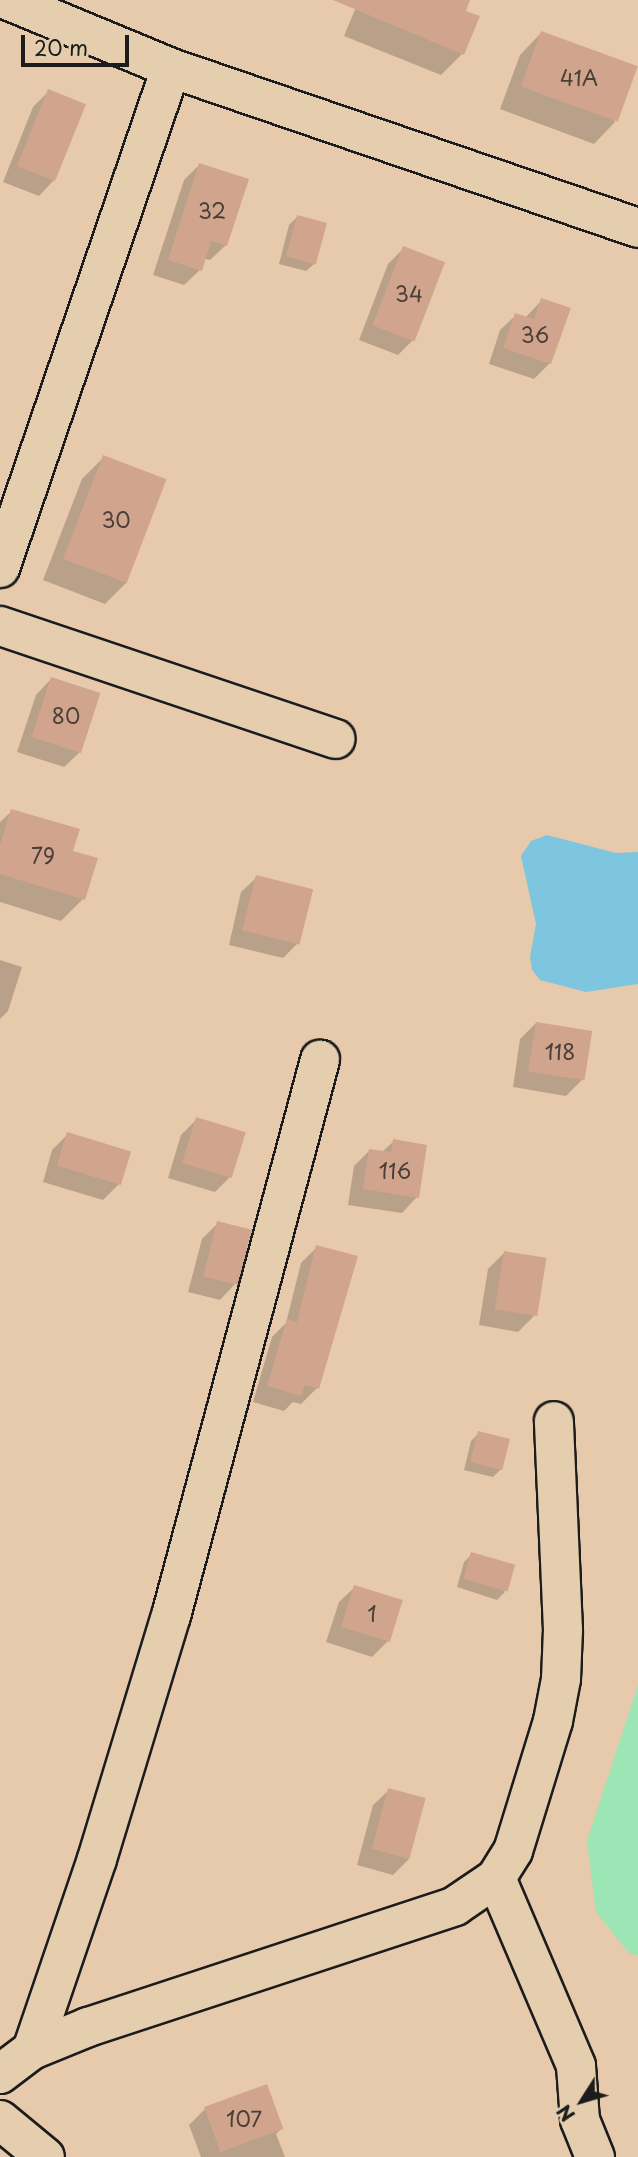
<!DOCTYPE html>
<meta charset="utf-8">
<style>
body{margin:0}
#map{position:relative;width:638px;height:2157px;overflow:hidden;background:#e7caab;font-family:"Playpen Sans",sans-serif}
div>[style]{position:absolute}
.green>*{inset:0;background:#9ce5b4}
.water>*{inset:0;background:#7ec5df}
.shadow>*{inset:0;background:#0003}
.building>*{inset:0;background:#d1a48e;transform-origin:0 0}
.roads{filter:drop-shadow(2px 0 #1c1c1c) drop-shadow(-2px 0 #1c1c1c) drop-shadow(0 2px #1c1c1c) drop-shadow(0 -2px #1c1c1c)}
.minor>*{height:38px;margin:-19px;padding:0 19px;transform-origin:19px;border-radius:19px;background:#e5ceae}
span{translate:-50% -50%;white-space:nowrap;text-align:center;line-height:1.15;-webkit-text-stroke:5px #e5ceae;paint-order:stroke}
.number-label{font-size:21px;color:#493e38}
.number-label span{-webkit-text-stroke-width:0}
.north{position:absolute;left:547px;top:2066px;width:70px;height:70px;-webkit-text-stroke:5px #e5ceae;paint-order:stroke;rotate:233deg;font-size:19px;font-weight:700;line-height:28px;text-align:center;color:#1c1c1c}
.north::after{content:'';display:block;margin:auto;width:24px;height:32px;background:#1c1c1c;clip-path:polygon(50% 0,100% 100%,50% 72%,0 100%)}
.scale{position:absolute;left:21px;top:35px;width:108px;height:32px;box-sizing:border-box;border:4px solid #1c1c1c;border-top:0;padding-left:9px;font-size:21px;line-height:24px;white-space:nowrap;color:#1c1c1c;-webkit-text-stroke:5px #e5ceae;paint-order:stroke}
</style>
<div id="map">
<div class="green">
<i style="clip-path:polygon(638px 1685px,638px 1955px,630px 1954px,596px 1912px,587px 1841px)"></i>
</div>
<div class="water">
<i style="clip-path:polygon(547px 835px,616px 853px,638px 852px,638px 984px,586px 992px,540px 980px,532px 970px,530px 957px,536px 924px,521px 856px,531px 841px)"></i>
</div>
<div class="shadow">
<i style="clip-path:polygon(359px 0,469px 0,464px 12px,462px 54px,441px 75px,344px 36px)"></i>
<i style="clip-path:polygon(541px 33px,615px 122px,594px 144px,500px 109px,520px 55px)"></i>
<i style="clip-path:polygon(49px 91px,54px 180px,39px 196px,3px 182px,33px 107px)"></i>
<i style="clip-path:polygon(200px 164px,226px 245px,210px 260px,205px 259px,200px 270px,184px 285px,153px 275px,184px 180px)"></i>
<i style="clip-path:polygon(297px 217px,314px 264px,306px 271px,279px 264px,289px 225px)"></i>
<i style="clip-path:polygon(404px 248px,413px 340px,398px 355px,359px 340px,388px 264px)"></i>
<i style="clip-path:polygon(542px 300px,550px 363px,534px 379px,489px 364px,500px 330px,516px 315px,525px 318px)"></i>
<i style="clip-path:polygon(104px 457px,127px 582px,105px 604px,43px 580px,82px 479px)"></i>
<i style="clip-path:polygon(51px 679px,80px 752px,64px 767px,17px 752px,36px 695px)"></i>
<i style="clip-path:polygon(12px 811px,83px 899px,61px 921px,0 902px,0 822px)"></i>
<i style="clip-path:polygon(257px 877px,299px 942px,283px 958px,229px 945px,241px 892px)"></i>
<i style="clip-path:polygon(0 960px,22px 967px,8px 1011px,0 1019px)"></i>
<i style="clip-path:polygon(536px 1023px,582px 1080px,566px 1096px,513px 1087px,520px 1039px)"></i>
<i style="clip-path:polygon(197px 1119px,231px 1176px,215px 1192px,168px 1178px,181px 1135px)"></i>
<i style="clip-path:polygon(68px 1134px,119px 1184px,103px 1200px,43px 1182px,52px 1150px)"></i>
<i style="clip-path:polygon(394px 1141px,417px 1197px,402px 1213px,348px 1205px,354px 1166px,370px 1150px,382px 1152px)"></i>
<i style="clip-path:polygon(218px 1223px,235px 1284px,220px 1300px,188px 1292px,202px 1239px)"></i>
<i style="clip-path:polygon(317px 1247px,317px 1388px,301px 1404px,293px 1402px,284px 1411px,253px 1402px,272px 1337px,286px 1323px,301px 1263px)"></i>
<i style="clip-path:polygon(504px 1253px,534px 1316px,518px 1332px,479px 1325px,488px 1269px)"></i>
<i style="clip-path:polygon(479px 1433px,501px 1469px,493px 1477px,464px 1470px,471px 1441px)"></i>
<i style="clip-path:polygon(472px 1554px,505px 1592px,497px 1600px,457px 1587px,464px 1562px)"></i>
<i style="clip-path:polygon(355px 1587px,388px 1641px,372px 1657px,326px 1642px,339px 1602px)"></i>
<i style="clip-path:polygon(389px 1790px,409px 1859px,393px 1875px,357px 1865px,373px 1805px)"></i>
<i style="clip-path:polygon(205px 2109px,281px 2129px,276px 2134px,285px 2157px,201px 2157px,189px 2125px)"></i>
</div>
<div class="building">
<i style="clip-path:polygon(333px 0,470px 0,466px 11px,480px 16px,464px 55px)"></i>
<i style="left:541px;top:31px;width:103px;height:59px;rotate:20deg"></i>
<i style="left:48px;top:89px;width:41px;height:83px;rotate:22deg"></i>
<i style="clip-path:polygon(199px 163px,249px 179px,227px 246px,211px 241px,202px 271px,168px 260px)"></i>
<i style="left:297px;top:215px;width:31px;height:43px;rotate:15deg"></i>
<i style="left:403px;top:246px;width:45px;height:85px;rotate:21deg"></i>
<i style="clip-path:polygon(541px 298px,571px 308px,551px 364px,503px 348px,515px 313px,534px 319px)"></i>
<i style="left:103px;top:455px;width:68px;height:111px;rotate:21deg"></i>
<i style="left:51px;top:677px;width:52px;height:63px;rotate:18deg"></i>
<i style="clip-path:polygon(11px 809px,80px 829px,73px 851px,98px 858px,85px 900px,0 874px,0 845px)"></i>
<i style="left:256px;top:875px;width:59px;height:57px;rotate:14deg"></i>
<i style="left:536px;top:1022px;width:57px;height:50px;rotate:9deg"></i>
<i style="left:196px;top:1117px;width:52px;height:48px;rotate:17deg"></i>
<i style="left:67px;top:1132px;width:67px;height:35px;rotate:17deg"></i>
<i style="clip-path:polygon(393px 1139px,427px 1145px,419px 1198px,363px 1189px,369px 1149px,391px 1152px)"></i>
<i style="left:217px;top:1221px;width:36px;height:57px;rotate:14deg"></i>
<i style="clip-path:polygon(316px 1245px,358px 1256px,319px 1389px,305px 1385px,301px 1396px,267px 1386px,287px 1319px,297px 1322px)"></i>
<i style="left:504px;top:1251px;width:43px;height:59px;rotate:9deg"></i>
<i style="left:478px;top:1431px;width:33px;height:32px;rotate:14deg"></i>
<i style="left:471px;top:1552px;width:46px;height:28px;rotate:16deg"></i>
<i style="left:354px;top:1585px;width:51px;height:44px;rotate:17deg"></i>
<i style="left:388px;top:1788px;width:39px;height:63px;rotate:15deg"></i>
<i style="left:267px;top:2084px;width:48px;height:67px;rotate:70deg"></i>
</div>
<div class="roads">
<div class="minor">
<i style="left:7px;top:0;width:178px;rotate:22.5deg"></i>
<i style="left:171px;top:68px;width:494px;rotate:18.9deg"></i>
<i style="left:0;top:568px;width:528px;rotate:-71.12deg"></i>
<i style="left:0;top:626px;width:354px;rotate:18.6deg"></i>
<i style="left:496px;top:1878px;width:204px;rotate:66.9deg"></i>
<i style="left:576px;top:2066px;width:54px;rotate:85.8deg"></i>
<i style="left:580px;top:2120px;width:40px;rotate:68deg"></i>
<i style="left:32px;top:2050px;width:202px;rotate:-71.2deg"></i>
<i style="left:97px;top:1859px;width:254px;rotate:-73.1deg"></i>
<i style="left:171px;top:1616px;width:576px;rotate:-75deg"></i>
<i style="left:0;top:2074px;width:40px;rotate:-37deg"></i>
<i style="left:32px;top:2050px;width:61px;rotate:-22.3deg"></i>
<i style="left:88px;top:2027px;width:386px;rotate:-18.2deg"></i>
<i style="left:455px;top:1906px;width:50px;rotate:-34.3deg"></i>
<i style="left:496px;top:1878px;width:32px;rotate:-58deg"></i>
<i style="left:513px;top:1851px;width:136px;rotate:-72.9deg"></i>
<i style="left:553px;top:1721px;width:43px;rotate:-79.2deg"></i>
<i style="left:561px;top:1679px;width:49px;rotate:-87.7deg"></i>
<i style="left:563px;top:1630px;width:209px;rotate:-92.5deg"></i>
<i style="left:0;top:2120px;width:58px;rotate:39.4deg"></i>
</div>
</div>
<div class="number-label">
<span style="left:579px;top:77px">41А</span>
<span style="left:212px;top:210px">32</span>
<span style="left:409px;top:293px">34</span>
<span style="left:535px;top:334px">36</span>
<span style="left:116px;top:519px">30</span>
<span style="left:66px;top:715px">80</span>
<span style="left:43px;top:855px">79</span>
<span style="left:560px;top:1051px">118</span>
<span style="left:395px;top:1170px">116</span>
<span style="left:372px;top:1613px">1</span>
<span style="left:244px;top:2118px">107</span>
</div>
<div class="north">N</div>
<div class="scale">20 m</div>
</div>
